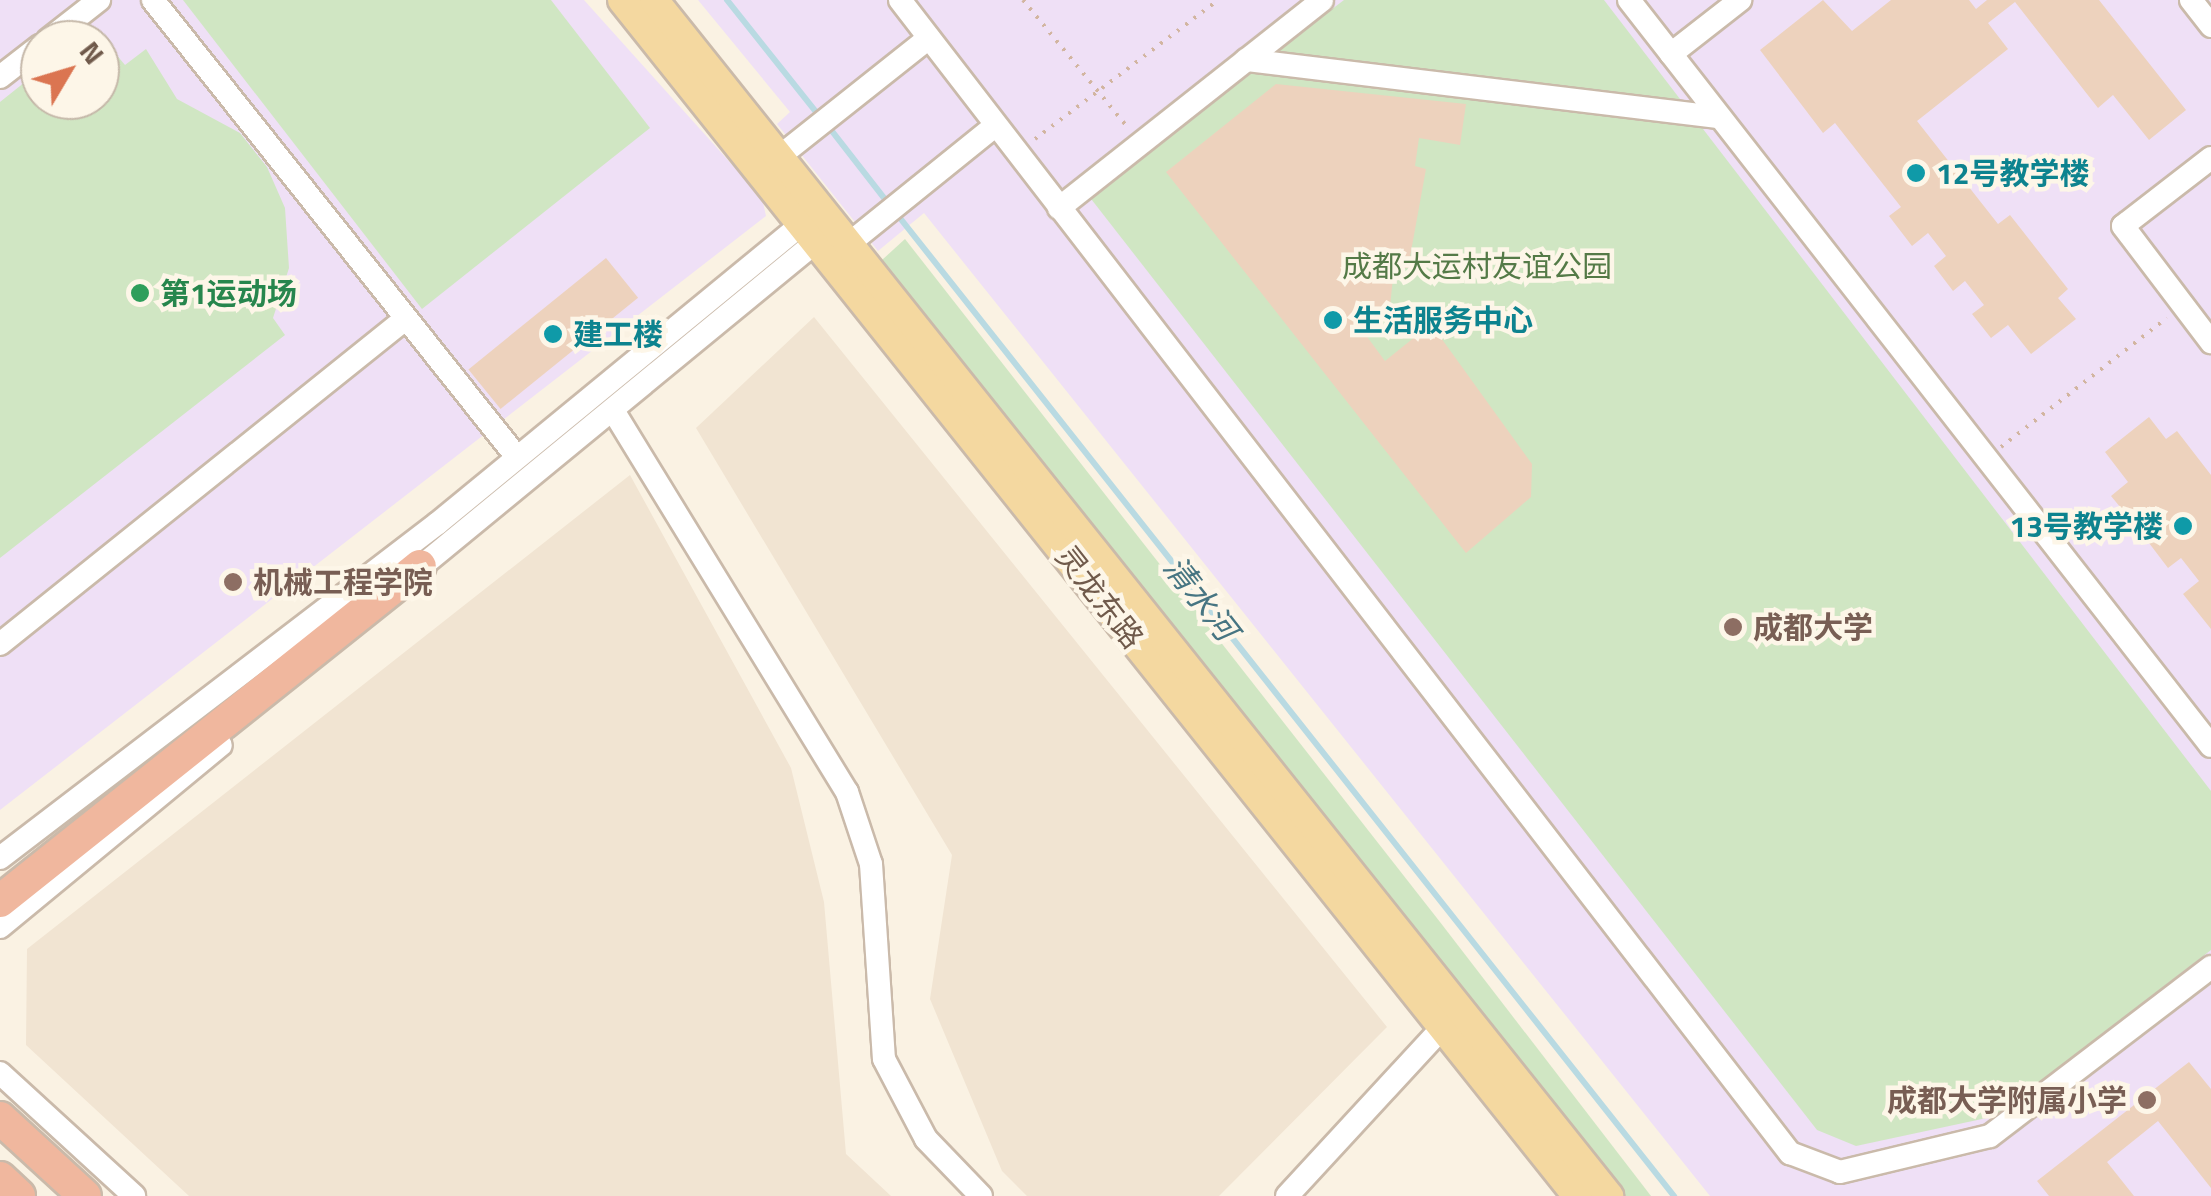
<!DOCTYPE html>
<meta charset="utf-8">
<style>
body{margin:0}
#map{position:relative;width:2211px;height:1196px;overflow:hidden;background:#faf2e3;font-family:"Titillium Web","Noto Sans SC",sans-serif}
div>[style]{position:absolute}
.residential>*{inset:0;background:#f1e4d2}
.education>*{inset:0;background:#efe0f6}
.green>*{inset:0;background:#d0e6c3}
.stream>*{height:6px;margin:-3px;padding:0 3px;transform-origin:3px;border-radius:3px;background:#b9dae2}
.building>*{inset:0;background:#edd2bd;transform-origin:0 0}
.path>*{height:4px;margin-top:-2px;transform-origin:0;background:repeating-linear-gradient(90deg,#d2b5a0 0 2.5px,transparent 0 10.5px)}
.roads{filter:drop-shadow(2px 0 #cabaaa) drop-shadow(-2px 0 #cabaaa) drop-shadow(0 2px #cabaaa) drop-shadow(0 -2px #cabaaa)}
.minor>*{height:22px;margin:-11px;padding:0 11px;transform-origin:11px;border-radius:11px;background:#fff}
.major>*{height:28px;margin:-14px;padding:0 14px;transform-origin:14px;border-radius:14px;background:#f4d8a0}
.highway>*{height:32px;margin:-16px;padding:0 16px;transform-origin:16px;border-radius:16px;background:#f0b79e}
.dots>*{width:28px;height:28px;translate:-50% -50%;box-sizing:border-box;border:5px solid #fdf6e8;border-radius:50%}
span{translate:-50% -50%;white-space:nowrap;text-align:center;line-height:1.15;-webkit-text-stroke:9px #fdf6e8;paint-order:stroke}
.culture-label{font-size:30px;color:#0d838f;font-weight:700}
.left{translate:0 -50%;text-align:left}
.right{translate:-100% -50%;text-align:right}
.park-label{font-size:30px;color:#547a47}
.leisure-label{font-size:30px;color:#27864d;font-weight:700}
.education-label{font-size:30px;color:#785e54;font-weight:700}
.street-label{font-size:30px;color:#705a4b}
.water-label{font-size:32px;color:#477582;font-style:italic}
.north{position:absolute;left:20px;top:20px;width:100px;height:100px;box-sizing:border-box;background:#fdf6e8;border:2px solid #c5b8a9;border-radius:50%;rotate:52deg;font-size:28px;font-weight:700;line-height:40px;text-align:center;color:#705a4b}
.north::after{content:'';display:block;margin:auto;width:35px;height:45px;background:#db7551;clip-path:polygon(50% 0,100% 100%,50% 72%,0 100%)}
</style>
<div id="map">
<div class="residential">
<i style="clip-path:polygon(814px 317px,1387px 1027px,1219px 1196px,1027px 1196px,1002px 1171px,930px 999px,952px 855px,696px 428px)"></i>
<i style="clip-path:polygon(630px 475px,791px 768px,824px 902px,846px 1154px,891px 1196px,189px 1196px,26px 1045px,27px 949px)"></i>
</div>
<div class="education">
<i style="clip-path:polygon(evenodd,0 0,584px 0,762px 198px,766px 216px,0 810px,0 0,40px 40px,100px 40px,100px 100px,40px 100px,40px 40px)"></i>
<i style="clip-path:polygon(698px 0,2211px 0,2211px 1196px,1710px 1196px,924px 213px,878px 251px,777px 124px,790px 112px)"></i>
</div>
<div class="green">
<i style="clip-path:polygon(183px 0,551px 0,650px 128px,422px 309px)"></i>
<i style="clip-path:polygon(1344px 0,1604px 0,2211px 791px,2211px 950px,1996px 1116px,1856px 1146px,1817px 1130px,1088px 195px)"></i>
<i style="clip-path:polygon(93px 27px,125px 65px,146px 49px,177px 99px,240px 133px,267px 167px,285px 208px,289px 268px,273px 318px,285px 335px,0 558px,0 102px,40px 70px,40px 100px,100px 100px,100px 40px,77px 40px)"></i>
<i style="clip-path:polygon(905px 239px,1440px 922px,1651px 1196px,1620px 1196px,882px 260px)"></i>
</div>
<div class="stream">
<i style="left:727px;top:0;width:149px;rotate:51.5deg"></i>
<i style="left:828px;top:126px;width:98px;rotate:52.1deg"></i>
<i style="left:896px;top:213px;width:1254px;rotate:51.64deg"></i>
</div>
<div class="building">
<i style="clip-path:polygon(1823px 0,1852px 31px,1891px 0,1969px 0,1976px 9px,1987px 0,2099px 0,2186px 110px,2149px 140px,2113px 95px,2098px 108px,2015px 2px,1988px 23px,2008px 49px,1917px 121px,1998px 224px,2010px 215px,2068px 289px,2058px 298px,2076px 319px,2031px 354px,2008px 325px,1991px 338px,1972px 314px,1984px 305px,1965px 281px,1953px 291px,1934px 266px,1946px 256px,1928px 233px,1912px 246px,1889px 216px,1901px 207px,1835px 123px,1823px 133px,1760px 50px)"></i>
<i style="clip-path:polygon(1276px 84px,1466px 104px,1460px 145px,1419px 138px,1415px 166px,1426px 169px,1408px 268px,1394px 268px,1389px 316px,1365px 334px,1385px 361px,1431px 324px,1532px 464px,1531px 497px,1466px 553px,1166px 172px)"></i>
<i style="left:606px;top:258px;width:51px;height:177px;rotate:51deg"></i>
<i style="clip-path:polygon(2149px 417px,2166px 439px,2177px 431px,2211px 475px,2211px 629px,2183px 594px,2199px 581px,2181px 558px,2168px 568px,2149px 543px,2161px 534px,2142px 510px,2130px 519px,2111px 496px,2128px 482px,2105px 452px)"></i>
<i style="clip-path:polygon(2189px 1062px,2211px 1089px,2211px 1188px,2158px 1121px,2107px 1162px,2134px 1196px,2049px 1196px,2037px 1181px)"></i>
</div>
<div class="path">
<i style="left:1023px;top:0;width:166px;rotate:50.6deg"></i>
<i style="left:1035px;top:139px;width:230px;rotate:-37.2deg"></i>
<i style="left:2001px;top:447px;width:210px;rotate:-37.9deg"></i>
</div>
<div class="roads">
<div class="minor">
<i style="left:153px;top:0;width:583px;rotate:51.48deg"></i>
<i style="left:900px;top:0;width:1457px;rotate:52.34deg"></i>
<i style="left:1790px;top:1153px;width:53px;rotate:20.8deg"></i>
<i style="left:1840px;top:1172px;width:154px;rotate:-13.5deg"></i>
<i style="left:1990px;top:1136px;width:278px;rotate:-37.4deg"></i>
<i style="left:1629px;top:0;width:946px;rotate:52.04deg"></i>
<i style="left:2191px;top:0;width:33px;rotate:52deg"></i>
<i style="left:48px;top:40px;width:65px;rotate:-38.1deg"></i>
<i style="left:1671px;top:54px;width:88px;rotate:-38deg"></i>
<i style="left:1246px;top:60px;width:477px;rotate:6.9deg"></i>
<i style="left:0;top:77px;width:51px;rotate:-37.8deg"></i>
<i style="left:780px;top:156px;width:190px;rotate:-38.4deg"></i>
<i style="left:2211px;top:158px;width:111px;rotate:142.3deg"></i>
<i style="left:2123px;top:226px;width:146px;rotate:52.8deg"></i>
<i style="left:1059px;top:208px;width:335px;rotate:-38.3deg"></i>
<i style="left:851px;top:242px;width:186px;rotate:-38.9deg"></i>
<i style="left:614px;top:412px;width:446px;rotate:58.5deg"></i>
<i style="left:847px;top:792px;width:76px;rotate:71.6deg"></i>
<i style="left:871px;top:864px;width:195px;rotate:86.2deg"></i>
<i style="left:884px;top:1059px;width:90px;rotate:62.3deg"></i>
<i style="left:926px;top:1139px;width:79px;rotate:46deg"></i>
<i style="left:412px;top:574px;width:539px;rotate:-39.42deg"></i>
<i style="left:0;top:644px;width:518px;rotate:-38.73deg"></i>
<i style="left:0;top:858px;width:551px;rotate:-37.41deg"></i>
<i style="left:438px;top:523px;width:484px;rotate:-39.4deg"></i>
<i style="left:0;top:927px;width:286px;rotate:-39.5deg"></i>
<i style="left:0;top:1073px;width:182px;rotate:42.5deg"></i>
<i style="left:1287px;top:1196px;width:246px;rotate:-47.3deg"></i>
</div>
<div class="major">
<i style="left:622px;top:0;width:1531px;rotate:51.39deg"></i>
<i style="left:654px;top:0;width:1531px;rotate:51.39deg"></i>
</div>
<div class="highway">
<i style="left:0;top:901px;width:537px;rotate:-38.58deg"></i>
<i style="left:0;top:1118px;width:115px;rotate:42.5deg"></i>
<i style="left:0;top:1178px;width:26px;rotate:43deg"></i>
</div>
</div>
<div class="dots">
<i style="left:1916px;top:173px;background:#0f9aa8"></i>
<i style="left:140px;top:293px;background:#2e9e5b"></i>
<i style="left:1333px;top:320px;background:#0f9aa8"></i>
<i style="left:553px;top:334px;background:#0f9aa8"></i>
<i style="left:2183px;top:526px;background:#0f9aa8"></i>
<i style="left:233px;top:582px;background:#8d6e63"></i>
<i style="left:1733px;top:627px;background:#8d6e63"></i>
<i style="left:2147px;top:1100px;background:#8d6e63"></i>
</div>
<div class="culture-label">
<span class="left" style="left:1936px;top:173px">12号教学楼</span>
<span class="left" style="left:1353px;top:320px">生活服务中心</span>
<span class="left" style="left:573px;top:334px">建工楼</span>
<span class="right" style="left:2163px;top:526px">13号教学楼</span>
</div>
<div class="park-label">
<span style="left:1477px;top:266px">成都大运村友谊公园</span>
</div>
<div class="leisure-label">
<span class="left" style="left:160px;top:293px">第1运动场</span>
</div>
<div class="education-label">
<span class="left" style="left:253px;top:582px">机械工程学院</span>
<span class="left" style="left:1753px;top:627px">成都大学</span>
<span class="right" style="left:2127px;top:1100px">成都大学附属小学</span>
</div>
<div class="street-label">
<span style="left:1100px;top:597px;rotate:52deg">灵龙东路</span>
</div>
<div class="water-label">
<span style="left:1201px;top:598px;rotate:52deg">清水河</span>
</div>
<div class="north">N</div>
</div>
